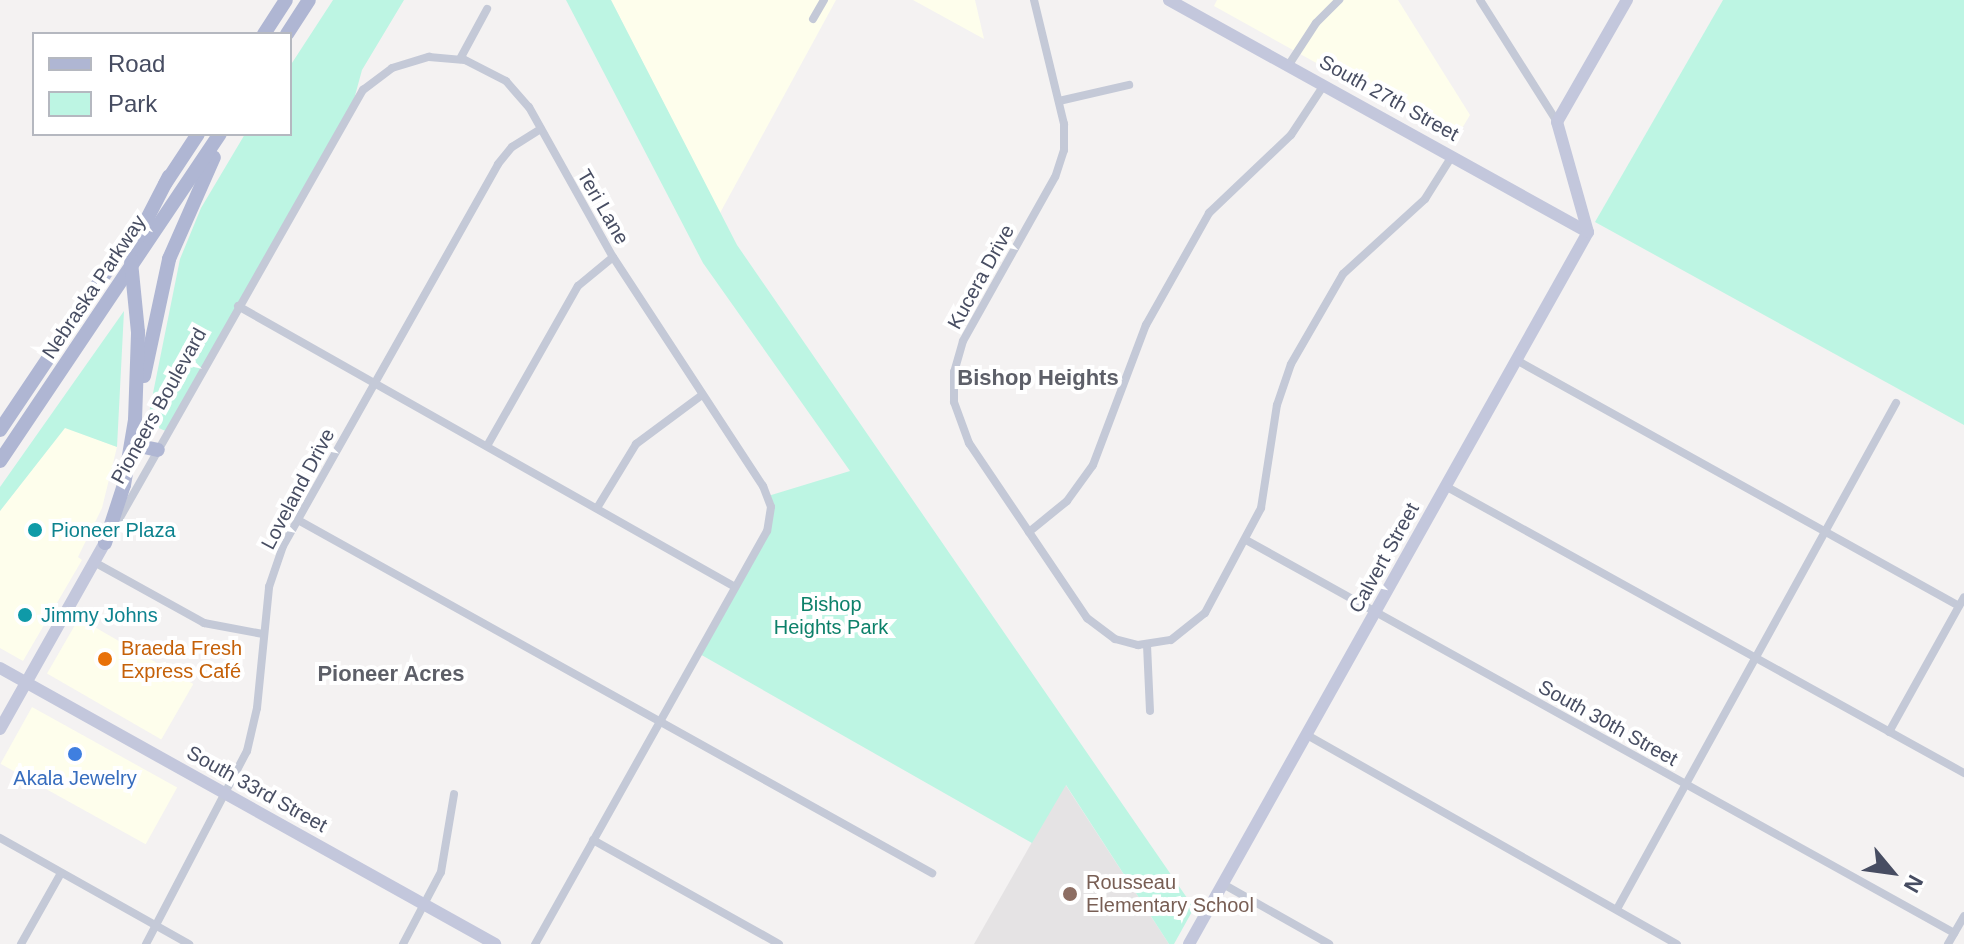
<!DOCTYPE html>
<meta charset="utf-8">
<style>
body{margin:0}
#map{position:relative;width:1964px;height:944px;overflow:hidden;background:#f4f2f2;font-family:Helvetica,sans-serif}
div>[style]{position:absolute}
.commercial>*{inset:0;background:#fefeec;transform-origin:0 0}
.education>*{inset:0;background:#e5e3e4}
.green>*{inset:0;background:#bdf5e3}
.street>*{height:8px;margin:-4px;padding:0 4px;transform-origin:4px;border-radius:4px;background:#c4c9d7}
.secondary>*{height:12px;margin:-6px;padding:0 6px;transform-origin:6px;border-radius:6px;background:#c3c7dc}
.primary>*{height:14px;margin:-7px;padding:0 7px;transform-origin:7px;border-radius:7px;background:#afb6d3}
.dots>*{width:22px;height:22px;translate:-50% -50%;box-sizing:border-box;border:4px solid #fff;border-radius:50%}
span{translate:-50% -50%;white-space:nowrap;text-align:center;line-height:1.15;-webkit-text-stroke:8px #fff;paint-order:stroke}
.street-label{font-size:20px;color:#474d62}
.culture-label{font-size:20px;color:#0d838f}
.left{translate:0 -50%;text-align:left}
.park-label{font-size:20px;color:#0d816a}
.food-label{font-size:20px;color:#c56008}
.shop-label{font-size:20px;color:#366cbe}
.education-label{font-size:20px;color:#785e54}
.neighbourhood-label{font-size:22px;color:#5d5f68;font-weight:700}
.legend{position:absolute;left:32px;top:32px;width:260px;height:104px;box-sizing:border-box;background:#fff;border:2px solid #b5b8c0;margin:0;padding:10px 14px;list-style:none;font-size:24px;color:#474d62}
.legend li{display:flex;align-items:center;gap:16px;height:40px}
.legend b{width:40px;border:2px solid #b5b8c0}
.north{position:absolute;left:1852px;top:832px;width:80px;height:80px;-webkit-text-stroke:6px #fff;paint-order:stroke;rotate:119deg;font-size:22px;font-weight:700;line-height:32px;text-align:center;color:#474d62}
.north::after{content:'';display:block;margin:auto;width:28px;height:36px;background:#474d62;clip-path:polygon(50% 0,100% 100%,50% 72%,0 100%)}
</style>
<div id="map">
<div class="commercial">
<i style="clip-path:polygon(611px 0,836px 0,720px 213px)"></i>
<i style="clip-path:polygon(913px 0,975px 0,984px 39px)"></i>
<i style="clip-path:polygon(1217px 0,1398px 0,1470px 115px,1455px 140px,1214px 6px)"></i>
<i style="clip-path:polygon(65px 427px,117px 447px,102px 508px,78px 557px,82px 560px,23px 661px,0 648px,0 511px)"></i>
<i style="left:79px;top:618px;width:132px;height:64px;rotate:30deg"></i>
<i style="left:32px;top:707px;width:166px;height:65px;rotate:29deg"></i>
</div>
<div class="education">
<i style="clip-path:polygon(1065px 784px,1169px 944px,974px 944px)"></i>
</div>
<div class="green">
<i style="clip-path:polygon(333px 0,404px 0,362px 70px,353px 103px,168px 432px,147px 423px,180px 259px,201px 208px,245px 134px,290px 134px,290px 66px)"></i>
<i style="clip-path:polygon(566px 0,611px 0,737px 245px,1194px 908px,1174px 944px,1169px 944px,1066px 785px,1032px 843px,698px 653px,767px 531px,768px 496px,850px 471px,703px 263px)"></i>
<i style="clip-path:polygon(1723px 0,1964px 0,1964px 425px,1595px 222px)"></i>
<i style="clip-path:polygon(124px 311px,117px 447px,65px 428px,0 511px,0 487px)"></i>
</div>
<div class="street">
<i style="left:1034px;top:0;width:128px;rotate:76.4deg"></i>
<i style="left:1064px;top:124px;width:26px;rotate:90deg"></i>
<i style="left:1064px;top:150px;width:28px;rotate:108deg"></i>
<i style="left:1055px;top:177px;width:188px;rotate:119.3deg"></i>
<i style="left:963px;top:341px;width:32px;rotate:106deg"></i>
<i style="left:954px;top:372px;width:30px;rotate:90deg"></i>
<i style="left:954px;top:402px;width:44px;rotate:69.9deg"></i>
<i style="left:969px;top:443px;width:107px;rotate:56deg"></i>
<i style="left:1029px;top:532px;width:104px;rotate:56deg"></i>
<i style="left:1087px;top:618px;width:35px;rotate:37deg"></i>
<i style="left:1115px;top:639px;width:24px;rotate:15deg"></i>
<i style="left:1138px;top:645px;width:33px;rotate:-9deg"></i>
<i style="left:1171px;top:640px;width:43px;rotate:-38.5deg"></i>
<i style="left:1205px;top:613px;width:119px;rotate:-61.9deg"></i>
<i style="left:1261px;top:508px;width:104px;rotate:-81.2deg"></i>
<i style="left:1277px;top:405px;width:43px;rotate:-71.1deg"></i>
<i style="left:1291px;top:364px;width:104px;rotate:-60deg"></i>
<i style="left:1343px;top:274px;width:111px;rotate:-42.4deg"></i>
<i style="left:1425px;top:199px;width:51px;rotate:-57.9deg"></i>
<i style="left:1480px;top:0;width:144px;rotate:57.7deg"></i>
<i style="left:813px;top:19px;width:22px;rotate:-60deg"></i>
<i style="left:460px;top:59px;width:57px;rotate:-61.6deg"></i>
<i style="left:1288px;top:66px;width:51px;rotate:-56.9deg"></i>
<i style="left:1316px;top:23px;width:33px;rotate:-45deg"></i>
<i style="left:1059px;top:101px;width:72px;rotate:-12.9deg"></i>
<i style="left:238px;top:306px;width:571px;rotate:29.48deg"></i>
<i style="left:1518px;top:361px;width:504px;rotate:29.05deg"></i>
<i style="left:487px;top:446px;width:184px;rotate:-60.4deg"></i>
<i style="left:578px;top:286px;width:45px;rotate:-39.6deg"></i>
<i style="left:1447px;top:487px;width:591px;rotate:28.95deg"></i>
<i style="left:597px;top:508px;width:75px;rotate:-58.6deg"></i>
<i style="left:636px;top:444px;width:82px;rotate:-36.6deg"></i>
<i style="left:298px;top:520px;width:726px;rotate:29.11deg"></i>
<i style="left:118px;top:521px;width:496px;rotate:-60.4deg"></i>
<i style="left:363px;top:90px;width:36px;rotate:-37deg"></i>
<i style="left:392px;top:68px;width:39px;rotate:-17deg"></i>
<i style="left:429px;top:57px;width:36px;rotate:5deg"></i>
<i style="left:465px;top:60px;width:46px;rotate:27.1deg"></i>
<i style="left:506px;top:81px;width:35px;rotate:49deg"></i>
<i style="left:529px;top:107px;width:172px;rotate:60.8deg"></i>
<i style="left:613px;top:257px;width:274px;rotate:56.8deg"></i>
<i style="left:763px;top:486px;width:22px;rotate:69deg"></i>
<i style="left:771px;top:507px;width:24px;rotate:99deg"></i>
<i style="left:767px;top:531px;width:474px;rotate:119.3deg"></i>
<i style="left:1029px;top:532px;width:49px;rotate:-39.2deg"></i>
<i style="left:1067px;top:501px;width:44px;rotate:-54.2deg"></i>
<i style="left:1093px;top:465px;width:150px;rotate:-69.3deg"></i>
<i style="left:1146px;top:325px;width:129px;rotate:-60.6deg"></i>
<i style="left:1209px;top:213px;width:113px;rotate:-43.6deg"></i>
<i style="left:1291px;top:135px;width:60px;rotate:-56.6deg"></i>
<i style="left:1246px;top:540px;width:810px;rotate:29.03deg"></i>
<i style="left:94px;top:562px;width:126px;rotate:29deg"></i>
<i style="left:204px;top:623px;width:60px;rotate:10.6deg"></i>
<i style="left:1147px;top:645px;width:66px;rotate:87.4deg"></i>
<i style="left:1889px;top:732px;width:154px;rotate:-60.9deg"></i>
<i style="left:1307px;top:735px;width:425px;rotate:29.5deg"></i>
<i style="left:0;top:838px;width:217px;rotate:29.3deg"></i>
<i style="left:593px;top:840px;width:213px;rotate:29.2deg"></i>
<i style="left:1223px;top:884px;width:122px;rotate:29.5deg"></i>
<i style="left:1617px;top:909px;width:578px;rotate:-61.13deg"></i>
<i style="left:21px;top:944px;width:81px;rotate:-60.6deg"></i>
<i style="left:146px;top:944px;width:218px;rotate:-62.4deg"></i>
<i style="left:247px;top:751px;width:44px;rotate:-76.9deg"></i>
<i style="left:257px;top:708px;width:122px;rotate:-84.3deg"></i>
<i style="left:269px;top:587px;width:43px;rotate:-71.1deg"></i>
<i style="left:283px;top:546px;width:438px;rotate:-60.6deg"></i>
<i style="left:498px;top:164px;width:22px;rotate:-51deg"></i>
<i style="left:512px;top:147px;width:34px;rotate:-32deg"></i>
<i style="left:403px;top:944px;width:81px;rotate:-62.2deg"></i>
<i style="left:441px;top:872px;width:79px;rotate:-80.5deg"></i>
<i style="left:1948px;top:944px;width:32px;rotate:-60deg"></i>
</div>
<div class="secondary">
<i style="left:1169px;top:0;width:479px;rotate:29deg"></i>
<i style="left:0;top:668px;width:567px;rotate:29.14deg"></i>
<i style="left:0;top:729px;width:214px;rotate:-60.6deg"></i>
<i style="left:1189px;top:944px;width:816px;rotate:-60.73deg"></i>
<i style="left:1588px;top:232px;width:114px;rotate:-105.7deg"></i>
<i style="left:1557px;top:122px;width:141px;rotate:-60.2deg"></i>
</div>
<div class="primary">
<i style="left:264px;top:34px;width:40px;rotate:-57.1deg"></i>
<i style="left:287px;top:34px;width:40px;rotate:-57.1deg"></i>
<i style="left:165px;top:184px;width:60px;rotate:-56.6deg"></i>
<i style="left:144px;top:376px;width:120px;rotate:-77.9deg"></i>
<i style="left:169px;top:259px;width:111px;rotate:-66.2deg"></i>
<i style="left:0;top:430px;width:231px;rotate:-56.1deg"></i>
<i style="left:134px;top:434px;width:16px;rotate:52deg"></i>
<i style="left:144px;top:447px;width:14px;rotate:12deg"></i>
<i style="left:0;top:461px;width:394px;rotate:-56.1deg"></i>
<i style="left:105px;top:543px;width:61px;rotate:-71.9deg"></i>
<i style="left:124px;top:485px;width:66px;rotate:-80.4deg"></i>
<i style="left:135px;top:420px;width:88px;rotate:-88deg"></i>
<i style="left:138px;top:332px;width:80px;rotate:-95.7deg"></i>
<i style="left:130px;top:252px;width:85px;rotate:-62.8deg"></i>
</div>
<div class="dots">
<i style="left:35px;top:530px;background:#0f9aa8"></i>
<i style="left:25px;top:615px;background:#0f9aa8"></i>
<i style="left:105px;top:659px;background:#e8710a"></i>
<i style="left:75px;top:754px;background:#3f7fe0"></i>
<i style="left:1070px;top:894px;background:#8d6e63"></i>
</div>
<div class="street-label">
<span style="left:1389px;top:98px;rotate:29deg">South 27th Street</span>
<span style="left:603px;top:207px;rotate:60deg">Teri Lane</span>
<span style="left:981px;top:277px;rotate:-61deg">Kucera Drive</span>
<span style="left:94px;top:287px;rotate:-56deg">Nebraska Parkway</span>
<span style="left:159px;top:406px;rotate:-61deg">Pioneers Boulevard</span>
<span style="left:298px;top:489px;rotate:-62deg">Loveland Drive</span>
<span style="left:1384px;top:558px;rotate:-61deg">Calvert Street</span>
<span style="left:1608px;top:723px;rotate:29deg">South 30th Street</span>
<span style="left:257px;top:789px;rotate:29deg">South 33rd Street</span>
</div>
<div class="culture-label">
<span class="left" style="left:51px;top:530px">Pioneer Plaza</span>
<span class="left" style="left:41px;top:615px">Jimmy Johns</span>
</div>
<div class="park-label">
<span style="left:831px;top:616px">Bishop<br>Heights Park</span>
</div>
<div class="food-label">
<span class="left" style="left:121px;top:660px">Braeda Fresh<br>Express Café</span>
</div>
<div class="shop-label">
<span style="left:75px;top:778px">Akala Jewelry</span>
</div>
<div class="education-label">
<span class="left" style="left:1086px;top:894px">Rousseau<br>Elementary School</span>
</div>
<div class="neighbourhood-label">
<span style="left:1038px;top:378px">Bishop Heights</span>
<span style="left:391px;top:674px">Pioneer Acres</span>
</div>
<ul class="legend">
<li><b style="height:10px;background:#afb6d3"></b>Road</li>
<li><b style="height:22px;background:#bdf5e3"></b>Park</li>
</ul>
<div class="north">N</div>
</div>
